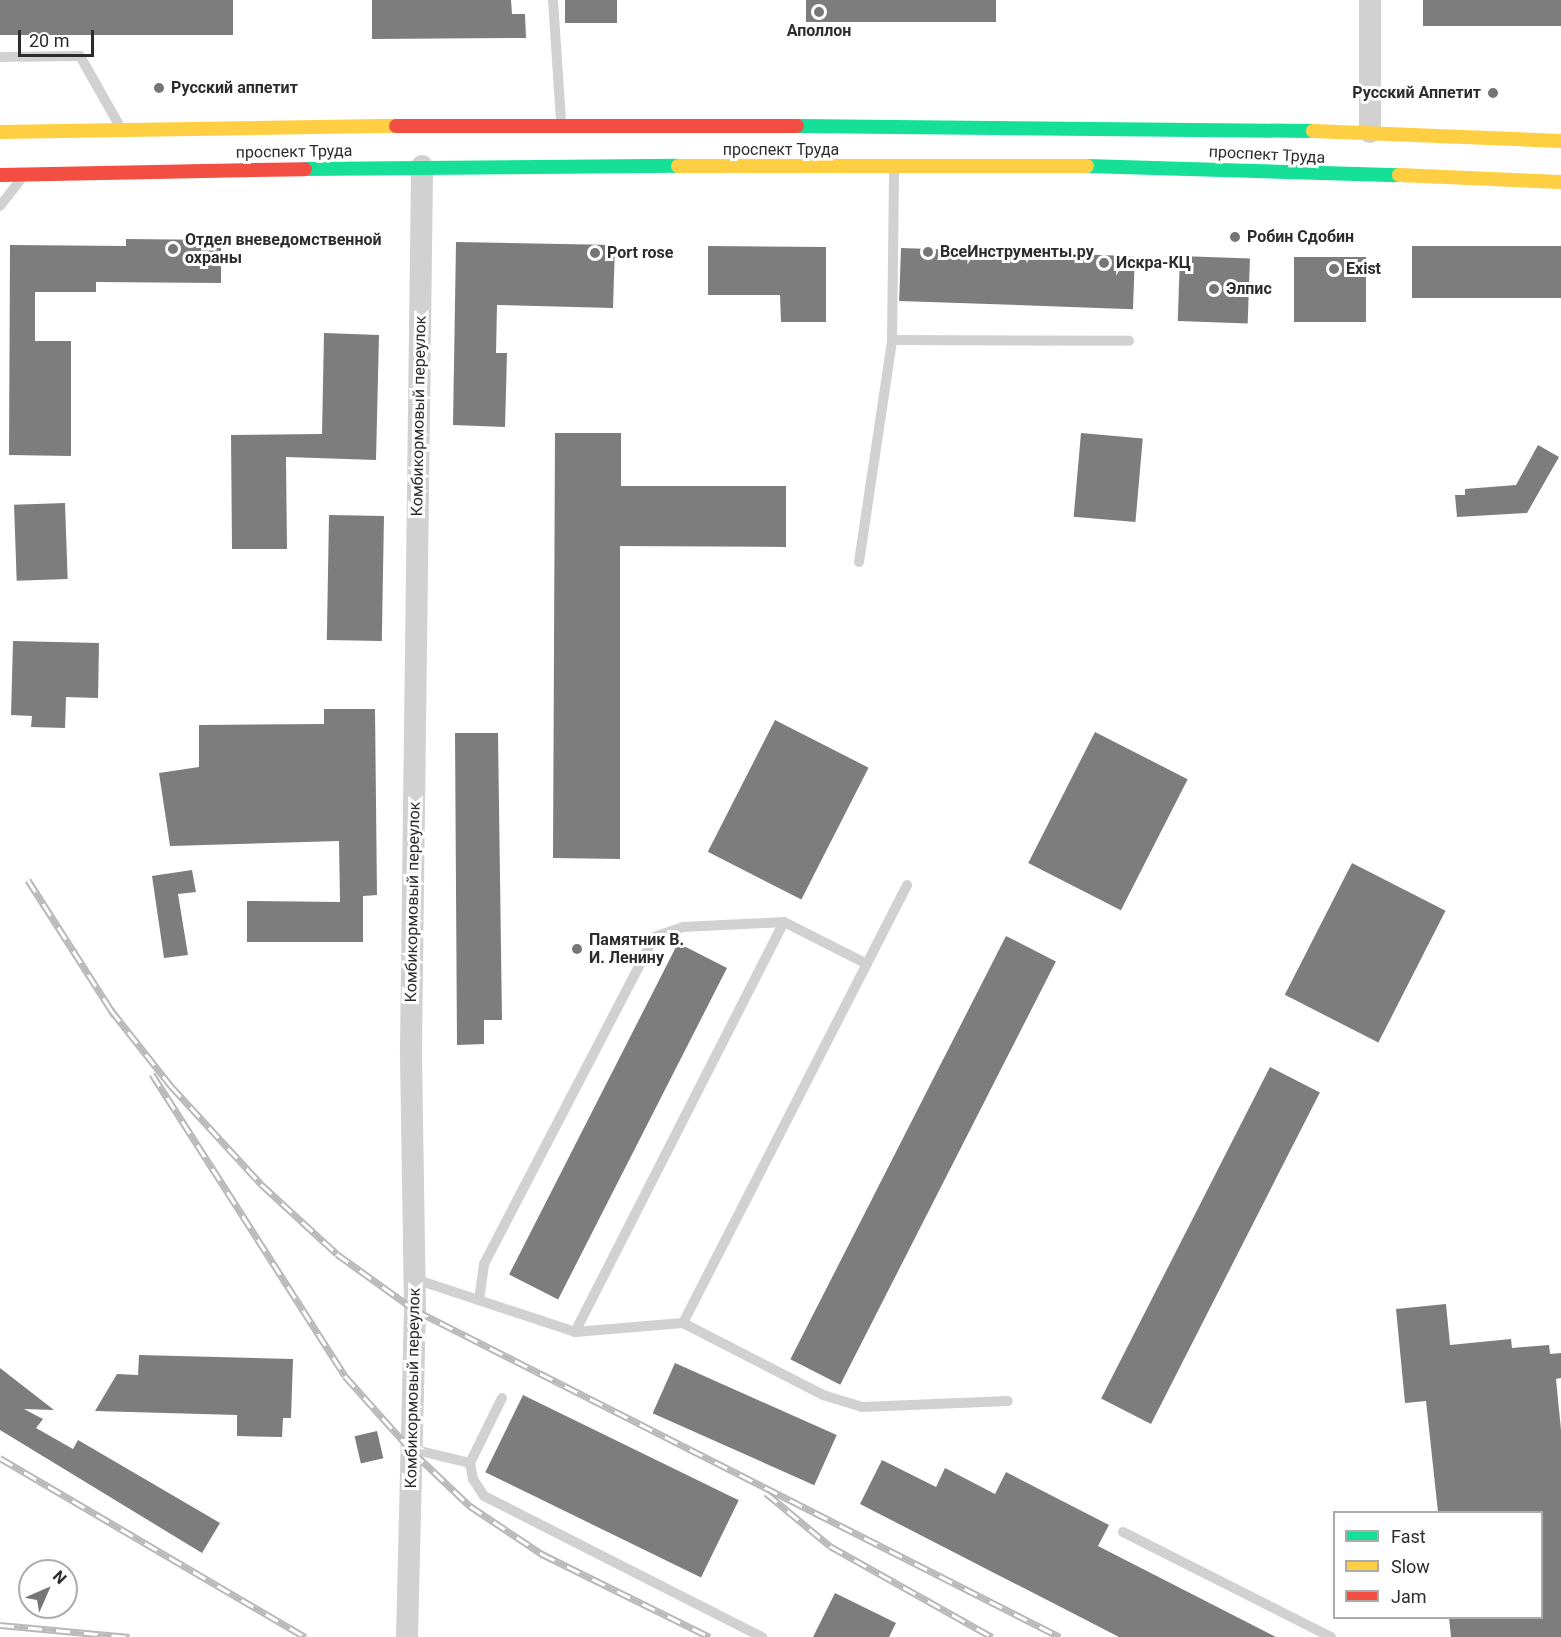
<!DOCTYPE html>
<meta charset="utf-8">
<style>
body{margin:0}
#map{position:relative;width:1561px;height:1637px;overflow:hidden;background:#fff;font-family:Roboto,sans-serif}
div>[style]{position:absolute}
.building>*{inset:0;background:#7d7d7d;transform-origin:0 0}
.lane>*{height:10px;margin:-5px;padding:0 5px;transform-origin:5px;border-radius:5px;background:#d1d1d1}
.street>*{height:22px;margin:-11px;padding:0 11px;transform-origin:11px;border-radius:11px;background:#d1d1d1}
.fast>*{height:14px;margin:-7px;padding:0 7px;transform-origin:7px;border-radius:7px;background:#16e098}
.slow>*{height:14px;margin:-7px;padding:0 7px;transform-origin:7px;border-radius:7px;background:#ffcf43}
.jam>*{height:14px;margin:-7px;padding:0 7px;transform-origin:7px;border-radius:7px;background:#f24e42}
.rail>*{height:7px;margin-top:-3.5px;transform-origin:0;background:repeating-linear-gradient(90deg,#fff 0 14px,#b8b8b8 0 28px);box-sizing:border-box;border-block:2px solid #b8b8b8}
.dots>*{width:16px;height:16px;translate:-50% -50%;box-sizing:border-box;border:3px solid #fff;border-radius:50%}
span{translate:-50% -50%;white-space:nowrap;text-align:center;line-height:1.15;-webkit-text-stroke:6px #fff;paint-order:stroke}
.poi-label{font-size:16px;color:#2c2c2c;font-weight:700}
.left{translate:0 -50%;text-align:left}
.right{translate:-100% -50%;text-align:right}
.street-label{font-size:16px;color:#2c2c2c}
.legend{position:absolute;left:1333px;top:1511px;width:210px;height:108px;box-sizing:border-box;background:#fff;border:2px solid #ababab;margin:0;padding:8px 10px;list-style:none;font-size:18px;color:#2c2c2c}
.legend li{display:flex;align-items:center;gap:12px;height:30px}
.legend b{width:30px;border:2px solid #ababab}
.north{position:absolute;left:18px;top:1559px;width:60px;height:60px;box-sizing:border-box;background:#fff;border:2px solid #ababab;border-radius:50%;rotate:45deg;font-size:16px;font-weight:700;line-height:24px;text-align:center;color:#2c2c2c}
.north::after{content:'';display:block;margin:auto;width:21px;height:27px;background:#767676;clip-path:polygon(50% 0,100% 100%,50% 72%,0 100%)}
.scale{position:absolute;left:18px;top:30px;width:76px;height:27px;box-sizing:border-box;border:3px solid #2c2c2c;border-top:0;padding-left:8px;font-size:18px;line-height:21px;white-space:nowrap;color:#2c2c2c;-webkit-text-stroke:4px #fff;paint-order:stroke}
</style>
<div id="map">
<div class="building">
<i style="left:0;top:0;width:233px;height:35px"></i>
<i style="clip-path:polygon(372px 0,511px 0,512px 14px,525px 14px,526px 38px,372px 39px)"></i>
<i style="left:565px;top:0;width:52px;height:23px"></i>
<i style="left:806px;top:0;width:190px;height:22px"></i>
<i style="left:1423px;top:0;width:138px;height:26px"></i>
<i style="clip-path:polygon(126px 239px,221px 240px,221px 283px,96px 282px,96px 292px,35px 292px,35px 341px,71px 341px,71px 456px,9px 455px,10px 245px,126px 246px)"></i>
<i style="clip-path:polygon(456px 242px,615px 245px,613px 308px,497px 305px,496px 353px,507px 353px,505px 427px,453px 425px)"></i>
<i style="clip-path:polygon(708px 246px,826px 247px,826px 322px,781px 322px,780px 295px,708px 295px)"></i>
<i style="left:1412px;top:246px;width:149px;height:52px"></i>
<i style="left:901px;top:248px;width:234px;height:53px;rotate:2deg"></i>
<i style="left:1180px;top:256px;width:70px;height:65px;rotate:2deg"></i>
<i style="left:1294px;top:257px;width:72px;height:65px"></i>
<i style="clip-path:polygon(324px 333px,379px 335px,376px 460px,286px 457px,287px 549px,232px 549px,231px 435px,322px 434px)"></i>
<i style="clip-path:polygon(555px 433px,621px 433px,621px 486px,786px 486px,786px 547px,620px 546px,620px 859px,553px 858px)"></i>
<i style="left:1081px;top:433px;width:62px;height:84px;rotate:5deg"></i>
<i style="clip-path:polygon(1538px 445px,1559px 457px,1527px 513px,1457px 517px,1455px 495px,1465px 495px,1465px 489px,1516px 485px)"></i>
<i style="left:65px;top:503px;width:76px;height:51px;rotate:88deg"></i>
<i style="left:329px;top:515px;width:55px;height:125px;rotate:1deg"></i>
<i style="clip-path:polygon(13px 641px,99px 643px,98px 698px,66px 697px,65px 728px,31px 727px,32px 716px,11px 715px)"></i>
<i style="clip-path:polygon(324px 709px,375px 709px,377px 895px,363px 896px,363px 942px,247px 942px,247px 901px,340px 902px,339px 841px,170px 846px,159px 773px,199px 767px,199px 725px,324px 724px)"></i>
<i style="left:775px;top:720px;width:105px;height:148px;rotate:27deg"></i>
<i style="left:1095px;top:732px;width:104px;height:147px;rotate:27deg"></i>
<i style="clip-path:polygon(455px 733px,498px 733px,502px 1020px,484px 1020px,484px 1044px,457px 1045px)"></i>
<i style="left:1352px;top:863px;width:105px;height:148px;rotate:27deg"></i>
<i style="clip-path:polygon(192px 870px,196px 892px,178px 894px,188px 955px,164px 958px,152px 876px)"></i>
<i style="left:1006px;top:936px;width:56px;height:475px;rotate:27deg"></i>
<i style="left:678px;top:943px;width:55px;height:372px;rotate:27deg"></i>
<i style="left:1270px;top:1067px;width:56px;height:372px;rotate:27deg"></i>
<i style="clip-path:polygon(1446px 1304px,1450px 1345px,1511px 1339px,1512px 1348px,1549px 1345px,1550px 1354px,1561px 1353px,1561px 1378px,1556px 1379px,1561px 1430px,1561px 1637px,1451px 1637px,1449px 1617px,1542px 1617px,1542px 1512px,1438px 1512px,1426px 1401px,1405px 1403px,1396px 1309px)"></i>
<i style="clip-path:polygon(139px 1355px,293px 1359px,291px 1418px,283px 1418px,282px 1437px,237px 1436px,237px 1415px,95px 1411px,117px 1374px,138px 1375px)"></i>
<i style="left:675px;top:1363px;width:177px;height:55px;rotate:24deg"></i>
<i style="clip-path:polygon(0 1368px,54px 1410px,24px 1409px,43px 1419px,36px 1428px,73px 1449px,78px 1440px,220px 1523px,202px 1553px,0 1430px)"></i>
<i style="left:523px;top:1395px;width:240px;height:86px;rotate:26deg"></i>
<i style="left:377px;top:1431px;width:28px;height:23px;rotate:77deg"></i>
<i style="clip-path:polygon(882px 1460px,936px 1487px,945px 1468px,995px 1494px,1006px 1472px,1109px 1525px,1098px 1546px,1276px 1637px,1119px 1637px,860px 1504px)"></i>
<i style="clip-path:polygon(835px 1593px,896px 1623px,889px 1637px,813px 1637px)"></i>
</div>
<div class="lane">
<i style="left:553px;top:0;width:119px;rotate:86.2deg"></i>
<i style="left:0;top:57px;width:80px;rotate:-0.7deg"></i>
<i style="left:80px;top:56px;width:79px;rotate:60.5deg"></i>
<i style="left:0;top:206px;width:33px;rotate:-52deg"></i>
<i style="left:892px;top:340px;width:237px;rotate:0.2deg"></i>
<i style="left:859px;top:562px;width:224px;rotate:-81.5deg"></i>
<i style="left:892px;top:340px;width:173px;rotate:-89.3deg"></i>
<i style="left:415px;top:1279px;width:169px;rotate:18.3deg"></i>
<i style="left:575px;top:1332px;width:108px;rotate:-4.8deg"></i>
<i style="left:683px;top:1323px;width:157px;rotate:27.2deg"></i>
<i style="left:823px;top:1395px;width:41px;rotate:17.1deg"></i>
<i style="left:862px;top:1407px;width:146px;rotate:-2.4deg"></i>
<i style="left:479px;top:1300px;width:36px;rotate:-82deg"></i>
<i style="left:484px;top:1264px;width:369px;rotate:-62.5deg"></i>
<i style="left:654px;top:937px;width:31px;rotate:-19deg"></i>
<i style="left:683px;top:927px;width:101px;rotate:-2.8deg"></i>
<i style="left:784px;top:922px;width:93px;rotate:26.8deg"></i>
<i style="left:683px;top:1323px;width:492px;rotate:-62.9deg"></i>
<i style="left:575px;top:1332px;width:460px;rotate:-63deg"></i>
<i style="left:502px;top:1398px;width:72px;rotate:116.2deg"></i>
<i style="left:470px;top:1463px;width:16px;rotate:79deg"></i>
<i style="left:473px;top:1479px;width:20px;rotate:57deg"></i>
<i style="left:484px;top:1496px;width:312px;rotate:26.9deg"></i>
<i style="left:412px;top:1449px;width:60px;rotate:13.6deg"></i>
<i style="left:1123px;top:1532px;width:233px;rotate:26.8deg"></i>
</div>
<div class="street">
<i style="left:1370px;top:0;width:132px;rotate:90deg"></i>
<i style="left:407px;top:1637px;width:327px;rotate:-88.6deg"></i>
<i style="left:415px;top:1310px;width:263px;rotate:-90.9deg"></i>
<i style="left:411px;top:1047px;width:881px;rotate:-89.28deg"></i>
</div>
<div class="fast">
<i style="left:797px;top:126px;width:516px;rotate:0.56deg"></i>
<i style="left:1087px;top:166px;width:312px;rotate:1.7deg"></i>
<i style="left:305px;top:169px;width:373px;rotate:-0.5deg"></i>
</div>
<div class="slow">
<i style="left:1313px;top:131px;width:248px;rotate:2.3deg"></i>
<i style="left:0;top:132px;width:396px;rotate:-0.9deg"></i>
<i style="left:678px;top:166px;width:409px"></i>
<i style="left:1399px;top:175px;width:162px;rotate:2.5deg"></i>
</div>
<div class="jam">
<i style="left:396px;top:126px;width:401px"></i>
<i style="left:0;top:175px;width:305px;rotate:-1.1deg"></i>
</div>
<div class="rail">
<i style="left:28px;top:880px;width:161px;rotate:57.4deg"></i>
<i style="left:111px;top:1010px;width:97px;rotate:51.7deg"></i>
<i style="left:171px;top:1086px;width:133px;rotate:47.4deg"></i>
<i style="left:261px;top:1184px;width:103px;rotate:42.6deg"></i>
<i style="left:337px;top:1254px;width:96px;rotate:35.7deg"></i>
<i style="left:415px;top:1310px;width:723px;rotate:26.88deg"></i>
<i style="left:152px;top:1074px;width:358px;rotate:57.4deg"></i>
<i style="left:345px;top:1376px;width:102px;rotate:48.2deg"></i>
<i style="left:413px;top:1452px;width:79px;rotate:43.5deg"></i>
<i style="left:470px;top:1506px;width:87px;rotate:33.7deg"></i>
<i style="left:542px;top:1554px;width:187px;rotate:26.3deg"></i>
<i style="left:0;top:1458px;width:354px;rotate:30.4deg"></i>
<i style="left:766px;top:1493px;width:83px;rotate:39.6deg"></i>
<i style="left:830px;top:1546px;width:186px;rotate:29.3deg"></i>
<i style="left:0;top:1625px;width:130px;rotate:5.3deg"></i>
</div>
<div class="dots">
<i style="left:819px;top:12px;background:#767676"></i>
<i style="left:159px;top:88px;background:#767676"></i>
<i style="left:1493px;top:93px;background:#767676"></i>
<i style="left:1235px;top:237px;background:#767676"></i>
<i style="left:173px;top:249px;background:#767676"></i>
<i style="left:928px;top:252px;background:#767676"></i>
<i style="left:595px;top:253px;background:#767676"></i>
<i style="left:1104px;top:263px;background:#767676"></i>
<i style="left:1334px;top:269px;background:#767676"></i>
<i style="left:1214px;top:289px;background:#767676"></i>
<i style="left:577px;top:949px;background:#767676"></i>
</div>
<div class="poi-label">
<span style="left:819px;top:31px">Аполлон</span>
<span class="left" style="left:171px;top:88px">Русский аппетит</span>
<span class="right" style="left:1481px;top:93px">Русский Аппетит</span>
<span class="left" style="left:1247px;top:237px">Робин Сдобин</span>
<span class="left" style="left:185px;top:249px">Отдел вневедомственной<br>охраны</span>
<span class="left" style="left:940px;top:252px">ВсеИнструменты.ру</span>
<span class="left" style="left:607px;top:253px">Port rose</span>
<span class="left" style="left:1116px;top:263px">Искра-КЦ</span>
<span class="left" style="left:1346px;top:269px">Exist</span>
<span class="left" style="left:1226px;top:289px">Элпис</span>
<span class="left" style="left:589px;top:949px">Памятник В.<br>И. Ленину</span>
</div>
<div class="street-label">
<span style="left:781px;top:150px">проспект Труда</span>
<span style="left:294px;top:152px;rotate:-1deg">проспект Труда</span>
<span style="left:1267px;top:155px;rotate:3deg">проспект Труда</span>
<span style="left:419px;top:416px;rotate:-89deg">Комбикормовый переулок</span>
<span style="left:413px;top:902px;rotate:-89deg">Комбикормовый переулок</span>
<span style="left:413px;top:1388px;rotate:-89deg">Комбикормовый переулок</span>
</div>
<ul class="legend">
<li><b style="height:8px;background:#16e098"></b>Fast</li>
<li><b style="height:8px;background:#ffcf43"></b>Slow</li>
<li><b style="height:8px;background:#f24e42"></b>Jam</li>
</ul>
<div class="north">N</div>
<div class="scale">20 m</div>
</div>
